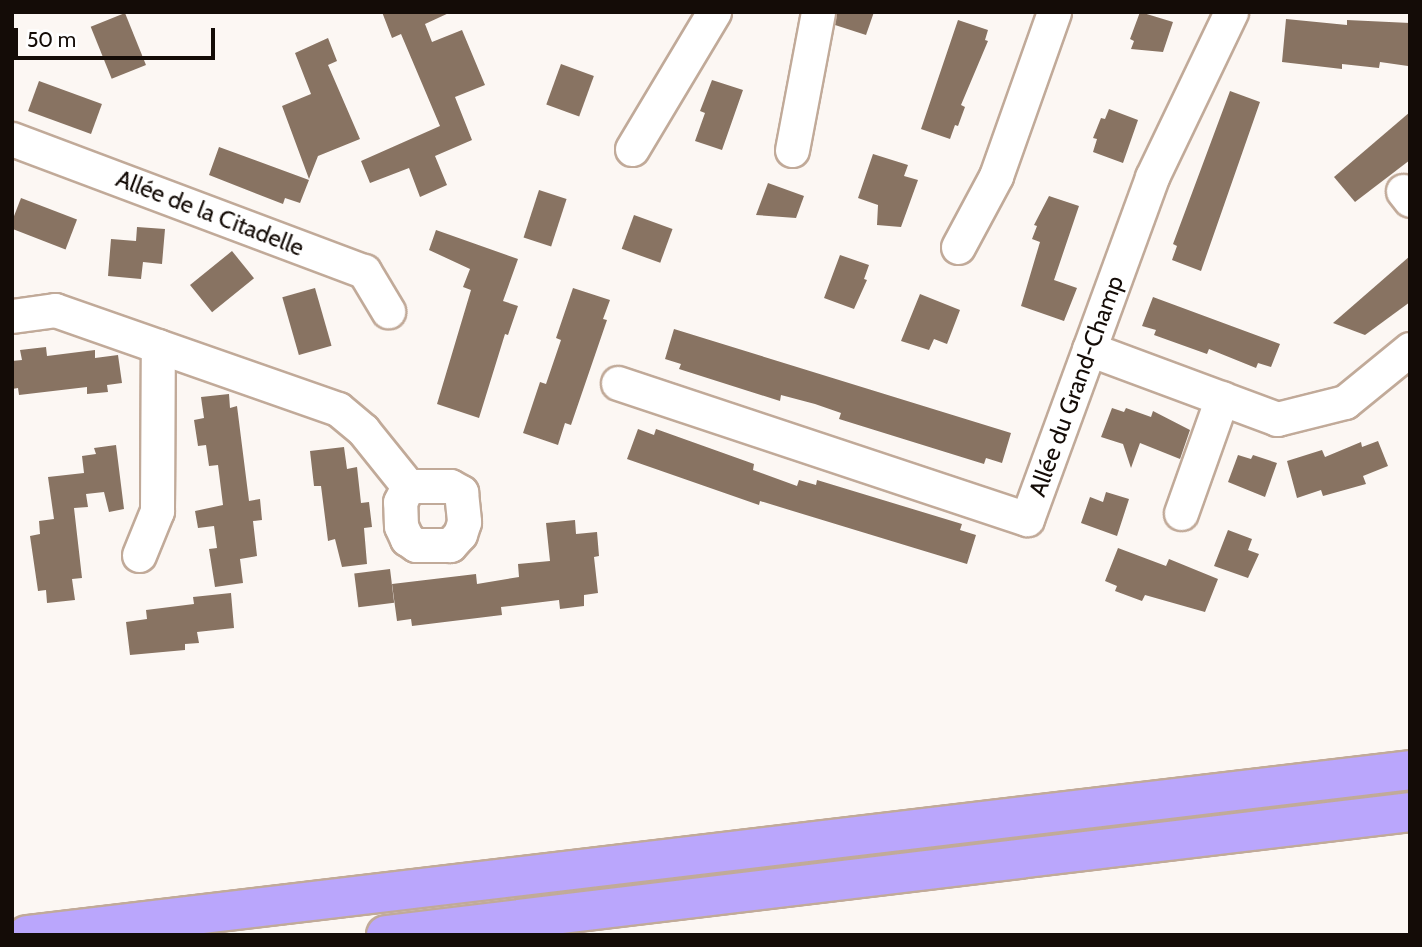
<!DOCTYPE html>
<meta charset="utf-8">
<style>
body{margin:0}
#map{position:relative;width:1422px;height:947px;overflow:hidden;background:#fcf7f3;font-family:Cabin,sans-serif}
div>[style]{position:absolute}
.building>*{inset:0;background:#887362;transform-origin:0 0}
.roads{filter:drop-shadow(2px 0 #c1aa99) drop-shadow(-2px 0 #c1aa99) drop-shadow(0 2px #c1aa99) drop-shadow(0 -2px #c1aa99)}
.minor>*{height:33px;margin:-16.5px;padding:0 16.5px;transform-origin:16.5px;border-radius:16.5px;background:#fff}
.highway>*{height:38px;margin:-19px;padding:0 19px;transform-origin:19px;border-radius:19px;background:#baa6fc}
span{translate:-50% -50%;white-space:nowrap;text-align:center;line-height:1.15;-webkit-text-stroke:5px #fff;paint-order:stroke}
.street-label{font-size:24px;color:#140c07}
.frame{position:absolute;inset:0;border:14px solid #140c07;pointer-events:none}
.scale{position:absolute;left:14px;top:28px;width:201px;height:32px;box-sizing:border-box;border:4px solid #140c07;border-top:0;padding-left:9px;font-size:21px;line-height:24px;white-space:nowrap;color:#140c07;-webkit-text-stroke:5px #fff;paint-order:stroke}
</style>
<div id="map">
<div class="building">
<i style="clip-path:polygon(382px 12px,451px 12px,425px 24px,432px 42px,462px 30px,485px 85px,455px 97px,472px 140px,435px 156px,447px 185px,420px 197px,409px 168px,370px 183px,361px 161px,440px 126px,401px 34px,392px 38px)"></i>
<i style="clip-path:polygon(837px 12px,874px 12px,866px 35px,835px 25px)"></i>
<i style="clip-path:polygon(1140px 12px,1173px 22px,1163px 52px,1131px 49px,1134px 41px,1130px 39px)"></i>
<i style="left:125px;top:13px;width:56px;height:37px;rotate:68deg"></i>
<i style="clip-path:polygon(1286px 19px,1347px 25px,1347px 20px,1410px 23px,1408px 66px,1380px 62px,1379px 68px,1342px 64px,1342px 69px,1282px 62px)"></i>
<i style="clip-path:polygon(958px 20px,988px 30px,985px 40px,988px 41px,961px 105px,965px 107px,958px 126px,955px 125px,950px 139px,921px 129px)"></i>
<i style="clip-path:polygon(328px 38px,337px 61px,328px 65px,360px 139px,318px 156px,309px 179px,282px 106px,311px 94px,295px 53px)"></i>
<i style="left:561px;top:64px;width:35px;height:43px;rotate:20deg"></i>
<i style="clip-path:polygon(712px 80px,743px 90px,722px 150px,695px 141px,705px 113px,700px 111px)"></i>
<i style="left:39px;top:81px;width:67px;height:32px;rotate:20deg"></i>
<i style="clip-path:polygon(1230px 91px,1260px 102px,1201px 271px,1172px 260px,1177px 246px,1173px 244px)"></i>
<i style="clip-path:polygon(1109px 109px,1138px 120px,1123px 163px,1093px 152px,1097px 139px,1093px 138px,1101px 118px,1105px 119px)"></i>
<i style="clip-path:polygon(1410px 112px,1410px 160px,1355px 202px,1334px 177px)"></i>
<i style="clip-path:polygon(219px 147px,309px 180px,300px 203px,285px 198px,283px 204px,209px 175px)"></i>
<i style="clip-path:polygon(873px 154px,908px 165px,904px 176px,918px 180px,901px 227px,877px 225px,878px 205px,858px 198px)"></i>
<i style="clip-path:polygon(768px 183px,804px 196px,796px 218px,756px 215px)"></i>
<i style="left:539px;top:190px;width:29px;height:50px;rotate:18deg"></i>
<i style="clip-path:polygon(1049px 196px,1079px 206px,1054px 280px,1077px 288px,1064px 321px,1021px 306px,1040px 242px,1032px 239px,1037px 226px,1034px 225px)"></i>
<i style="left:21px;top:198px;width:60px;height:32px;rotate:21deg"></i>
<i style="left:634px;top:215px;width:41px;height:36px;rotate:20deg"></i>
<i style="clip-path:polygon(137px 227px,165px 229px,162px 264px,143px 262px,141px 279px,108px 276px,111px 239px,136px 241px)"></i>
<i style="clip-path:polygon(436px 230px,518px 259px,503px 301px,518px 306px,508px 335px,505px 334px,479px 418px,437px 404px,471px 290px,463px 287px,470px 269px,429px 250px)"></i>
<i style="left:232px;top:251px;width:35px;height:54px;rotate:51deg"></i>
<i style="clip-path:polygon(840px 255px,869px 265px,864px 279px,867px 280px,854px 309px,824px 298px)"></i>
<i style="clip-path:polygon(1410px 256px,1410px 302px,1365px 335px,1333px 323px)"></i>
<i style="left:315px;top:288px;width:60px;height:34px;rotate:74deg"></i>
<i style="clip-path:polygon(573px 288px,610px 300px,603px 319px,607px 320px,571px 425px,565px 423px,558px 445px,523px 433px,540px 382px,546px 384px,561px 340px,556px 338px)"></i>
<i style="clip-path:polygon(920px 294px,960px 310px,947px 344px,934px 339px,929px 350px,901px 341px)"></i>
<i style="clip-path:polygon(1153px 297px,1280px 344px,1271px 367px,1258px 363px,1256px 368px,1209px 349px,1207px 354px,1154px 335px,1156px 330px,1142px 326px)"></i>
<i style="clip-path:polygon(674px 329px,1011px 433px,1002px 463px,986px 458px,984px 464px,839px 419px,841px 413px,815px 404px,781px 395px,780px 401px,679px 369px,681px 364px,665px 359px)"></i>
<i style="clip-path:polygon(46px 347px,47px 356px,95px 350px,95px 358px,118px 355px,122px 383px,107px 385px,108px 392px,87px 394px,87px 387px,19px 395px,18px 388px,12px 389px,12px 361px,22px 360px,20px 350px)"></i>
<i style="clip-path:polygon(229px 394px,230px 408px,237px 406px,249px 501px,260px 499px,262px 520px,253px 521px,257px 556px,240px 559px,243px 583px,215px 587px,209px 549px,217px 548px,214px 526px,198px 528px,195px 511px,223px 505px,218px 465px,209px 466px,206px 445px,198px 446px,194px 420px,204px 418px,201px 397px)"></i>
<i style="clip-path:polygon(1112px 408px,1124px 412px,1126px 408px,1151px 417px,1153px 411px,1190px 430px,1180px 459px,1140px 443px,1131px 468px,1123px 444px,1101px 437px)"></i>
<i style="clip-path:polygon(638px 429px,654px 435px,656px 429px,754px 464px,753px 470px,797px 486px,799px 480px,816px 485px,817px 480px,962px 524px,960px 530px,976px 535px,967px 564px,760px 501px,759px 505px,627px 459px)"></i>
<i style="clip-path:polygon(1378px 441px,1388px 466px,1363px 476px,1366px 484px,1323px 496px,1321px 490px,1297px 498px,1287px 461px,1322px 450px,1325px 457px,1361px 442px,1362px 447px)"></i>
<i style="clip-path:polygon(116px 445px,124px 509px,109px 512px,104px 492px,86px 494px,88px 507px,74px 508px,82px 578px,72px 579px,75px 600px,47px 603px,46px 590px,38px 591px,30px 536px,40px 534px,39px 521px,54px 519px,48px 477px,84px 473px,82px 456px,96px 454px,94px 448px)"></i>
<i style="clip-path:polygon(344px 447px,347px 469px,357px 467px,361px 503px,369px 502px,372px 527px,364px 528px,367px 564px,342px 567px,335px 539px,328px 541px,321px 486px,314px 486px,310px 451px)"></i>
<i style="clip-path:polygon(1238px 455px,1251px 459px,1253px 455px,1277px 463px,1265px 497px,1228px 482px)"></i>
<i style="clip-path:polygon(1106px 492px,1129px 499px,1117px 536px,1081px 523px,1090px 497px,1103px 502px)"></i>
<i style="clip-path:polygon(575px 520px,576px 534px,597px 532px,599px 556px,594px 557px,598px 593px,584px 595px,584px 606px,560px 609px,559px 600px,501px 607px,502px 615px,412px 626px,411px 619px,397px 621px,392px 584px,476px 574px,477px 584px,519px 577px,518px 564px,550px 561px,546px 523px)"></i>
<i style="clip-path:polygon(1228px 530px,1252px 539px,1248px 550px,1259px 554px,1248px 578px,1214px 566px)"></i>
<i style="clip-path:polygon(1118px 548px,1166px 566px,1169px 559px,1218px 579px,1205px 612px,1145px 595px,1142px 601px,1115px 591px,1117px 586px,1105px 581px)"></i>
<i style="left:390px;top:569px;width:34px;height:36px;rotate:83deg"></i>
<i style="clip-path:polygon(231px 593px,234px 628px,197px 632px,199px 643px,185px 644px,185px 650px,130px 655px,126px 622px,147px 619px,146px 610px,194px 604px,193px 597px)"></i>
</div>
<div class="roads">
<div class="minor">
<i style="left:12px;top:139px;width:376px;rotate:20.6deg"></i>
<i style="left:364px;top:271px;width:47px;rotate:59deg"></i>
<i style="left:632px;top:149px;width:160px;rotate:-59.1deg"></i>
<i style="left:792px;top:150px;width:140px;rotate:-79.3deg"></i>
<i style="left:1403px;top:191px;width:11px;rotate:52deg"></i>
<i style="left:958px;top:247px;width:81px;rotate:-61.8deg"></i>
<i style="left:996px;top:176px;width:174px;rotate:-70.5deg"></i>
<i style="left:12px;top:316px;width:43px;rotate:-7.9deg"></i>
<i style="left:55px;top:310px;width:300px;rotate:19.3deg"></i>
<i style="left:338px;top:409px;width:33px;rotate:40deg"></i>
<i style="left:363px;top:430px;width:72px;rotate:51.2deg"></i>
<i style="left:1089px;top:349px;width:201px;rotate:20.4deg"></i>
<i style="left:1277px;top:419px;width:70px;rotate:-14deg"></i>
<i style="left:1345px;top:402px;width:84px;rotate:-39.2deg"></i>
<i style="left:618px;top:383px;width:431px;rotate:18.4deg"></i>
<i style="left:1027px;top:519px;width:364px;rotate:-69.9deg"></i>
<i style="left:1152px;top:177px;width:183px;rotate:-64.4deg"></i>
<i style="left:408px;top:486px;width:42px"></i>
<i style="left:450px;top:486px;width:13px;rotate:29deg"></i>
<i style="left:461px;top:492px;width:30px;rotate:84deg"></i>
<i style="left:464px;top:522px;width:13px;rotate:108deg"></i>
<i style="left:460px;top:534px;width:15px;rotate:132deg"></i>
<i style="left:450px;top:545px;width:34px;rotate:180deg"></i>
<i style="left:416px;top:545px;width:11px;rotate:-146deg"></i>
<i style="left:407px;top:539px;width:14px;rotate:-115deg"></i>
<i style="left:401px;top:526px;width:24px;rotate:-92deg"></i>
<i style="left:400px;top:502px;width:18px;rotate:-63deg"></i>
<i style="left:1181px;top:513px;width:122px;rotate:-70.4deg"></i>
<i style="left:139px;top:555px;width:48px;rotate:-67.8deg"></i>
<i style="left:157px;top:511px;width:165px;rotate:-89.7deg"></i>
</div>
<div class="highway">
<i style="left:27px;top:935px;width:1393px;rotate:-6.8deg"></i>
<i style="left:386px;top:935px;width:1031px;rotate:-6.85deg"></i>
</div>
</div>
<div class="street-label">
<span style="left:210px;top:213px;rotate:21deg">Allée de la Citadelle</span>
<span style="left:1076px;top:386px;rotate:-70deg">Allée du Grand-Champ</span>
</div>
<div class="frame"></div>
<div class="scale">50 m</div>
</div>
